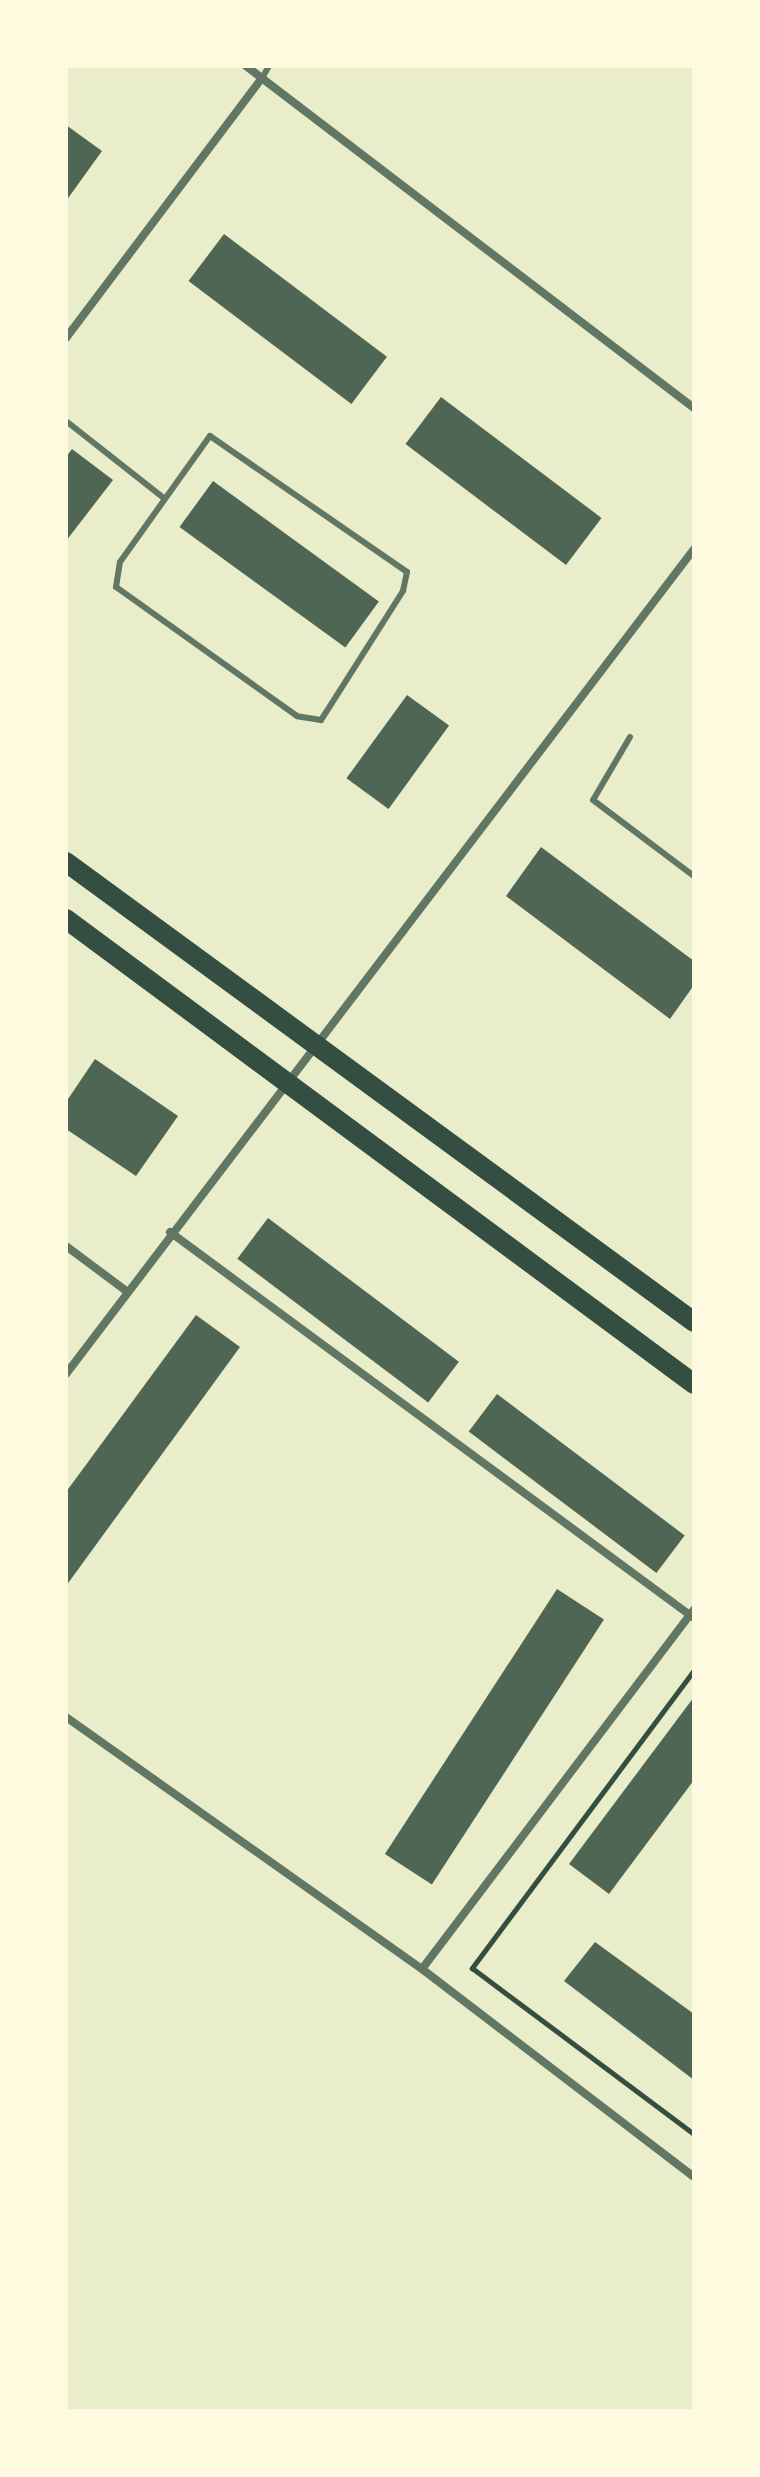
<!DOCTYPE html>
<style>
body{margin:0}
#map{position:relative;width:760px;height:2477px;overflow:hidden;background:#e9edc9;font-family:"DejaVu Sans",sans-serif}
div>[style]{position:absolute}
.building>*{inset:0;background:#4f6655;transform-origin:0 0}
.path>*{height:5px;margin:-2.5px;padding:0 2.5px;transform-origin:2.5px;border-radius:2.5px;background:#344e41}
.service>*{height:6px;margin:-3px;padding:0 3px;transform-origin:3px;border-radius:3px;background:#617663}
.minor>*{height:8px;margin:-4px;padding:0 4px;transform-origin:4px;border-radius:4px;background:#617663}
.primary>*{height:20px;margin:-10px;padding:0 10px;transform-origin:10px;border-radius:10px;background:#344e41}
span{translate:-50% -50%;white-space:nowrap;text-align:center;line-height:1.15;-webkit-text-stroke:6px #fefae0;paint-order:stroke}
.frame{position:absolute;inset:0;border:68px solid #fefae0;pointer-events:none}
</style>
<div id="map">
<div class="building">
<i style="clip-path:polygon(66px 125px,102px 151px,66px 201px)"></i>
<i style="left:224px;top:234px;width:204px;height:59px;rotate:37deg"></i>
<i style="left:441px;top:397px;width:201px;height:59px;rotate:37deg"></i>
<i style="clip-path:polygon(72px 449px,113px 480px,66px 541px,66px 457px)"></i>
<i style="left:213px;top:481px;width:205px;height:57px;rotate:36deg"></i>
<i style="left:407px;top:695px;width:52px;height:103px;rotate:36deg"></i>
<i style="clip-path:polygon(541px 847px,694px 961px,694px 985px,670px 1019px,506px 896px)"></i>
<i style="clip-path:polygon(95px 1059px,178px 1116px,136px 1176px,66px 1129px,66px 1102px)"></i>
<i style="left:268px;top:1218px;width:239px;height:51px;rotate:37deg"></i>
<i style="clip-path:polygon(196px 1315px,240px 1347px,66px 1586px,66px 1492px)"></i>
<i style="left:497px;top:1394px;width:235px;height:47px;rotate:37deg"></i>
<i style="left:557px;top:1589px;width:56px;height:316px;rotate:33deg"></i>
<i style="clip-path:polygon(694px 1697px,694px 1780px,609px 1894px,569px 1864px)"></i>
<i style="clip-path:polygon(595px 1942px,694px 2014px,694px 2080px,564px 1981px)"></i>
</div>
<div class="path">
<i style="left:694px;top:1670px;width:372px;rotate:126.7deg"></i>
<i style="left:472px;top:1968px;width:277px;rotate:36.8deg"></i>
</div>
<div class="service">
<i style="left:262px;top:78px;width:14px;rotate:-60deg"></i>
<i style="left:66px;top:421px;width:125px;rotate:38.2deg"></i>
<i style="left:210px;top:436px;width:239px;rotate:34.6deg"></i>
<i style="left:407px;top:572px;width:19px;rotate:102deg"></i>
<i style="left:403px;top:591px;width:153px;rotate:122.4deg"></i>
<i style="left:321px;top:720px;width:24px;rotate:-171deg"></i>
<i style="left:297px;top:716px;width:222px;rotate:-144.5deg"></i>
<i style="left:116px;top:587px;width:25px;rotate:-81deg"></i>
<i style="left:120px;top:562px;width:155px;rotate:-54.5deg"></i>
<i style="left:630px;top:737px;width:73px;rotate:120.4deg"></i>
<i style="left:593px;top:800px;width:126px;rotate:37deg"></i>
</div>
<div class="minor">
<i style="left:246px;top:66px;width:564px;rotate:37.36deg"></i>
<i style="left:66px;top:338px;width:326px;rotate:-53deg"></i>
<i style="left:170px;top:1232px;width:651px;rotate:36.38deg"></i>
<i style="left:66px;top:1246px;width:74px;rotate:36.7deg"></i>
<i style="left:66px;top:1374px;width:1037px;rotate:-52.72deg"></i>
<i style="left:66px;top:1717px;width:436px;rotate:35.3deg"></i>
<i style="left:422px;top:1969px;width:342px;rotate:37.4deg"></i>
<i style="left:422px;top:1969px;width:450px;rotate:-52.9deg"></i>
</div>
<div class="primary">
<i style="left:66px;top:862px;width:778px;rotate:36.22deg"></i>
<i style="left:66px;top:919px;width:781px;rotate:36.52deg"></i>
</div>
<div class="frame"></div>
</div>
